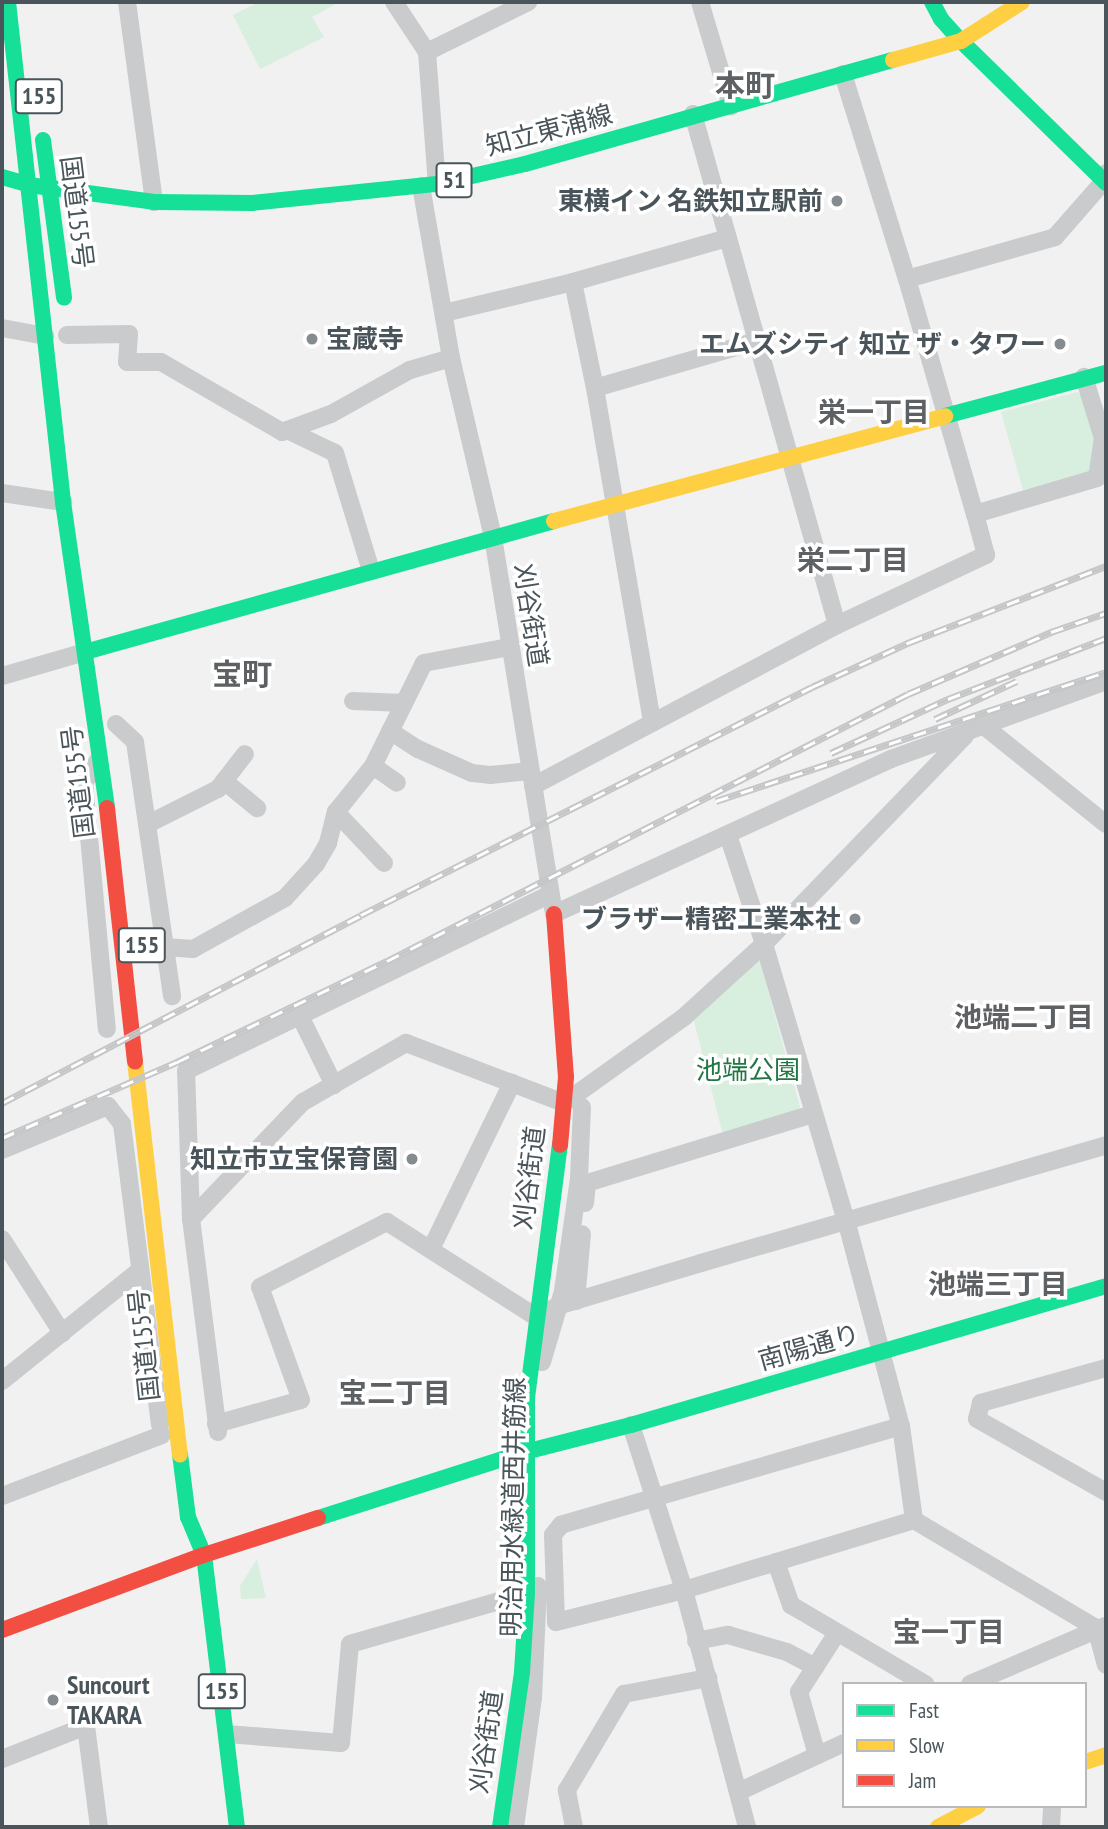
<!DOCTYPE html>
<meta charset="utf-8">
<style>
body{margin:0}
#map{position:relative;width:1108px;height:1829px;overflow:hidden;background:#f1f1f1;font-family:"PT Sans Narrow","Noto Sans JP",sans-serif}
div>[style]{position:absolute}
.green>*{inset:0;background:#d8eede}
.street>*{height:18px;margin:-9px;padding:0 9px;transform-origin:9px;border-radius:9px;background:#c9cbcc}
.fast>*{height:16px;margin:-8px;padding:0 8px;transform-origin:8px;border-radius:8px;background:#16e098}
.slow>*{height:16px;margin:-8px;padding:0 8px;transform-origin:8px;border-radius:8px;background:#ffcf43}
.jam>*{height:16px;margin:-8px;padding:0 8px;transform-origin:8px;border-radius:8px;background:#f24e42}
.rail>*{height:7px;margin-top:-3.5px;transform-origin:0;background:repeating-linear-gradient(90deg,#fff 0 13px,#c5c6c7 0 26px);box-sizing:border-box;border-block:2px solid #c5c6c7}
.dots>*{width:19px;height:19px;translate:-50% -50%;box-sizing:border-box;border:4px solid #fff;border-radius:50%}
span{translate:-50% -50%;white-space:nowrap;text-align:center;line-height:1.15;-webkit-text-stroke:7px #fff;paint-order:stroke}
.shield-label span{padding:2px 5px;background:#fff;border:2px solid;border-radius:5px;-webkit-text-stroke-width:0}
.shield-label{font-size:24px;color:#4a555b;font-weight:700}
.street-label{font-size:26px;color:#4a555b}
.poi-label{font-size:26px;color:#4a555b;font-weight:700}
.right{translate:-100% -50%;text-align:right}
.left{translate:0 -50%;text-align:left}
.park-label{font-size:26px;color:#217643}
.neighbourhood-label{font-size:28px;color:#5d6164;font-weight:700}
.quarter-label{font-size:30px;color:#5d6164;font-weight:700}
.frame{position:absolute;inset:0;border:4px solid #4a555b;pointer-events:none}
.legend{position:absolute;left:842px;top:1682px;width:245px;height:126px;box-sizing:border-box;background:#fff;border:2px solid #b7bbbd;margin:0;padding:9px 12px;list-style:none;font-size:21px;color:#4a555b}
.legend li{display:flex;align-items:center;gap:14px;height:35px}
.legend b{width:35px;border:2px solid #b7bbbd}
</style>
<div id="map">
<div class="green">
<i style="clip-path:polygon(259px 2px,340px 2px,312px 17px,324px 37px,260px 69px,233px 15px)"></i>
<i style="clip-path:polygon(1077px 392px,1084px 396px,1095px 439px,1091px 472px,1023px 490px,1001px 412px)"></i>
<i style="clip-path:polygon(759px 958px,800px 1107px,798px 1113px,723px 1135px,693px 1017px)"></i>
<i style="clip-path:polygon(257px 1559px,266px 1598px,241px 1599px,240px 1586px)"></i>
</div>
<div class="street">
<i style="left:127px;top:2px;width:202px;rotate:82.3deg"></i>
<i style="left:394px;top:2px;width:60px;rotate:56.6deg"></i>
<i style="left:427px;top:52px;width:132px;rotate:85.7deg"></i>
<i style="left:700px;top:2px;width:109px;rotate:73.4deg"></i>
<i style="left:427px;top:52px;width:113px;rotate:-26.3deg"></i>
<i style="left:843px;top:74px;width:215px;rotate:72.7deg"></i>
<i style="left:907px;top:279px;width:245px;rotate:73.9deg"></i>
<i style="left:693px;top:114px;width:531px;rotate:74.26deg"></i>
<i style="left:421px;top:186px;width:175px;rotate:80.1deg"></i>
<i style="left:451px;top:358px;width:184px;rotate:76.8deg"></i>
<i style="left:493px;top:537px;width:382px;rotate:80.8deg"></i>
<i style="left:554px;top:914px;width:371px;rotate:-24.7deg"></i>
<i style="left:891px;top:759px;width:229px;rotate:-19.9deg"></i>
<i style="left:907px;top:279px;width:154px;rotate:-15.8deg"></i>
<i style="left:1055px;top:237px;width:74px;rotate:-48.8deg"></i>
<i style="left:1104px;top:181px;width:8px;rotate:-76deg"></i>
<i style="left:573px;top:282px;width:160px;rotate:-15.9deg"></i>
<i style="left:444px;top:313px;width:133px;rotate:-13.5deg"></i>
<i style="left:573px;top:282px;width:108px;rotate:78.3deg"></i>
<i style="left:595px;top:388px;width:337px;rotate:80.3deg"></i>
<i style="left:2px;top:328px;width:44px;rotate:10.5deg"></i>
<i style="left:67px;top:335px;width:62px;rotate:-0.9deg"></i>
<i style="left:129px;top:334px;width:28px;rotate:94deg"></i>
<i style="left:127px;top:362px;width:34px"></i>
<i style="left:161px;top:362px;width:140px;rotate:30deg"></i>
<i style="left:282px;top:432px;width:52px;rotate:-20.2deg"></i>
<i style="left:331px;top:414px;width:90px;rotate:-29.1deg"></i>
<i style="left:410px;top:370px;width:43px;rotate:-16.3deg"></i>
<i style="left:595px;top:388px;width:169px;rotate:-16.2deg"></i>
<i style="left:287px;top:430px;width:53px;rotate:25.6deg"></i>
<i style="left:335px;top:453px;width:123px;rotate:73deg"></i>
<i style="left:2px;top:493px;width:62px;rotate:8.4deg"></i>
<i style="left:2px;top:676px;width:86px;rotate:-16.1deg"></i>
<i style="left:353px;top:701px;width:51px;rotate:2.2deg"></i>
<i style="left:116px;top:724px;width:26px;rotate:43deg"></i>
<i style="left:135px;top:742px;width:257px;rotate:81.7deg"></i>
<i style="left:984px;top:726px;width:156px;rotate:38.8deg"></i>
<i style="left:390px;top:731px;width:33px;rotate:33deg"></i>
<i style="left:418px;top:749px;width:59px;rotate:24deg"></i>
<i style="left:472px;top:773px;width:18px;rotate:6deg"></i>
<i style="left:490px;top:775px;width:40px;rotate:-5.7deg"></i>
<i style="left:99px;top:759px;width:28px;rotate:122deg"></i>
<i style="left:84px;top:783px;width:247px;rotate:84.7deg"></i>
<i style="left:373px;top:766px;width:29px;rotate:35deg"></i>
<i style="left:224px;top:781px;width:43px;rotate:39.3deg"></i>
<i style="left:533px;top:786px;width:344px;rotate:-27.9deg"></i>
<i style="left:837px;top:625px;width:165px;rotate:-25.2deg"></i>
<i style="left:986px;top:555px;width:42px;rotate:-105deg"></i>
<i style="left:975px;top:514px;width:127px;rotate:-16.4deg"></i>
<i style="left:1097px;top:478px;width:40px;rotate:-81.5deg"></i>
<i style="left:1103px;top:438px;width:64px;rotate:-107.3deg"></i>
<i style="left:336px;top:812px;width:70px;rotate:46.7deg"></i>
<i style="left:148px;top:824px;width:78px;rotate:-26.6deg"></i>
<i style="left:218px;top:789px;width:44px;rotate:-52.4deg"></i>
<i style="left:728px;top:835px;width:115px;rotate:71.7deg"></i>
<i style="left:764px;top:944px;width:288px;rotate:73.5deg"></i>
<i style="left:846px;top:1220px;width:213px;rotate:75.1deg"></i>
<i style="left:901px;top:1426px;width:95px;rotate:82.1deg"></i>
<i style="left:165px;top:947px;width:28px;rotate:4deg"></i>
<i style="left:193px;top:949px;width:105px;rotate:-29deg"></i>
<i style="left:285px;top:898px;width:46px;rotate:-47.6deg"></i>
<i style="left:316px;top:864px;width:24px;rotate:-60deg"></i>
<i style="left:328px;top:843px;width:32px;rotate:-76deg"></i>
<i style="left:336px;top:812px;width:59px;rotate:-51.2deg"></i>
<i style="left:373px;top:766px;width:115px;rotate:-63.7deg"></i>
<i style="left:424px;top:663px;width:86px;rotate:-10.7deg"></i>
<i style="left:300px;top:1016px;width:77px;rotate:63.8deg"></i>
<i style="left:2px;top:1150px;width:115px;rotate:-22.5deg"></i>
<i style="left:108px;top:1106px;width:23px;rotate:52deg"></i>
<i style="left:122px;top:1124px;width:303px;rotate:82.8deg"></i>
<i style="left:585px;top:1203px;width:20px;rotate:-84deg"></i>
<i style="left:587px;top:1183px;width:235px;rotate:-17deg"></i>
<i style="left:191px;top:1219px;width:162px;rotate:-46.3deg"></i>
<i style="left:303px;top:1102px;width:119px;rotate:-29.8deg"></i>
<i style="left:406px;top:1043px;width:169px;rotate:20.8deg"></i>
<i style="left:564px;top:1103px;width:148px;rotate:-35.6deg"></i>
<i style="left:684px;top:1017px;width:108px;rotate:-42.4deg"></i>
<i style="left:764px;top:944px;width:289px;rotate:-46deg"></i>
<i style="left:2px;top:1239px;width:112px;rotate:57.4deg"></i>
<i style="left:431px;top:1249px;width:185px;rotate:-64deg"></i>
<i style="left:576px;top:1301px;width:67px;rotate:-84.9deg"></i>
<i style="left:542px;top:1362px;width:74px;rotate:-73.5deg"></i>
<i style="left:563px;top:1291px;width:114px;rotate:-81.9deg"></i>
<i style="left:579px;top:1178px;width:71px;rotate:-87.6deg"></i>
<i style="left:1106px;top:1368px;width:130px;rotate:164.4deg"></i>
<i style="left:981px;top:1403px;width:16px;rotate:104deg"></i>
<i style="left:977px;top:1419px;width:148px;rotate:29.5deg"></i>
<i style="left:2px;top:1381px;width:176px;rotate:-38.8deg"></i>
<i style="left:216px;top:1424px;width:88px;rotate:-15.8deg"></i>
<i style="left:301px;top:1400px;width:120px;rotate:-109.9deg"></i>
<i style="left:260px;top:1287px;width:143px;rotate:-27.1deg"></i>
<i style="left:387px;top:1222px;width:177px;rotate:32.5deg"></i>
<i style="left:536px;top:1317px;width:25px;rotate:-27deg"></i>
<i style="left:558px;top:1306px;width:149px;rotate:-16.7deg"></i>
<i style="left:701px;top:1263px;width:422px;rotate:-16.2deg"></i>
<i style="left:631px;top:1425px;width:173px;rotate:72.2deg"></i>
<i style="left:684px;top:1590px;width:245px;rotate:75.1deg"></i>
<i style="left:901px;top:1426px;width:354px;rotate:163.8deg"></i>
<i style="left:561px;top:1525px;width:13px;rotate:129deg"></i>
<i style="left:553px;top:1535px;width:87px;rotate:88deg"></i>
<i style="left:556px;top:1622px;width:132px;rotate:-14deg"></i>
<i style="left:684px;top:1590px;width:240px;rotate:-16.9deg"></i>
<i style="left:914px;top:1520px;width:212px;rotate:30.7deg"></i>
<i style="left:1096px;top:1628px;width:38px;rotate:75deg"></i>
<i style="left:218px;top:1432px;width:215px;rotate:-97.2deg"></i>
<i style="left:191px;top:1219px;width:148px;rotate:-91.9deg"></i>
<i style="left:186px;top:1071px;width:405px;rotate:-25.9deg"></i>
<i style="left:2px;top:1496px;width:171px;rotate:-20.9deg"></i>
<i style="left:776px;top:1562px;width:46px;rotate:70.8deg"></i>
<i style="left:791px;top:1605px;width:156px;rotate:30.5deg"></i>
<i style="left:696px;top:1641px;width:33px;rotate:-11deg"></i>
<i style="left:728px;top:1635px;width:61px;rotate:16.1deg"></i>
<i style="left:787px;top:1652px;width:32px;rotate:28deg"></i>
<i style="left:970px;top:1684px;width:147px;rotate:-23.2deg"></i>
<i style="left:227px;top:1734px;width:114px;rotate:4.5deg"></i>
<i style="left:341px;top:1743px;width:99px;rotate:-84.8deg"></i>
<i style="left:350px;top:1644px;width:184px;rotate:-16.1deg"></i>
<i style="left:817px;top:1755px;width:66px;rotate:-105.9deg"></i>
<i style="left:799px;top:1692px;width:70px;rotate:-57.2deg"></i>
<i style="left:2px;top:1759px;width:90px;rotate:-21.4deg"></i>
<i style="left:86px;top:1726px;width:102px;rotate:82.7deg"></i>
<i style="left:738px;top:1792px;width:117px;rotate:-24.8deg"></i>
<i style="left:515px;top:1827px;width:130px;rotate:-82.1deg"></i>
<i style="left:533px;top:1698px;width:112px;rotate:-87.4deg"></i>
<i style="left:574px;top:1827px;width:38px;rotate:-101deg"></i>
<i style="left:567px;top:1790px;width:112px;rotate:-59.3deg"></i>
<i style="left:624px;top:1694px;width:86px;rotate:-10.8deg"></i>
<i style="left:1051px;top:1827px;width:21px;rotate:-87deg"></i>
</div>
<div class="fast">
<i style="left:8px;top:2px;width:503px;rotate:83.72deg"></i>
<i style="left:63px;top:502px;width:309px;rotate:81.8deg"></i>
<i style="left:932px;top:2px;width:19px;rotate:62deg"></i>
<i style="left:941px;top:19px;width:30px;rotate:48deg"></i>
<i style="left:961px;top:41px;width:203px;rotate:44.4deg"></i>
<i style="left:43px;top:140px;width:159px;rotate:82.4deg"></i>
<i style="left:2px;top:177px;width:26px;rotate:16deg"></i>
<i style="left:29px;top:185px;width:126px;rotate:7.7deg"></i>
<i style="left:154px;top:202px;width:98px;rotate:0.6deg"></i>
<i style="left:252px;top:203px;width:186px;rotate:-5.9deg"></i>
<i style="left:437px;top:184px;width:90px;rotate:-12.8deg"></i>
<i style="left:525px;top:164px;width:382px;rotate:-15.8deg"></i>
<i style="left:945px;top:416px;width:167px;rotate:-15deg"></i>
<i style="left:85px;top:652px;width:487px;rotate:-15.6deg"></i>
<i style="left:180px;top:1454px;width:64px;rotate:82.8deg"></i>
<i style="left:188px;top:1517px;width:41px;rotate:67.2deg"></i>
<i style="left:204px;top:1555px;width:274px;rotate:83.1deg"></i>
<i style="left:318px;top:1518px;width:217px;rotate:-17.7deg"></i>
<i style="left:525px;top:1452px;width:109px;rotate:-14.3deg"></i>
<i style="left:631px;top:1425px;width:495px;rotate:-16.3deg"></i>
<i style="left:500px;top:1827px;width:157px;rotate:-81.9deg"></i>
<i style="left:522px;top:1672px;width:79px;rotate:-86.4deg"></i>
<i style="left:527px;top:1593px;width:195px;rotate:-90deg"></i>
<i style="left:527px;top:1398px;width:255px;rotate:-82.6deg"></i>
</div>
<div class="slow">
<i style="left:893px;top:60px;width:71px;rotate:-15.6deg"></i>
<i style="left:961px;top:41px;width:72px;rotate:-32.6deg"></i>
<i style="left:554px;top:521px;width:405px;rotate:-15deg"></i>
<i style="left:135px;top:1061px;width:396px;rotate:83.5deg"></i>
<i style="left:1085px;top:1762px;width:22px;rotate:-18deg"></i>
<i style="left:938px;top:1827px;width:45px;rotate:-27.7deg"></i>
</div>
<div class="jam">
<i style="left:107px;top:808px;width:255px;rotate:83.7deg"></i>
<i style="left:554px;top:914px;width:163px;rotate:85.8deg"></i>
<i style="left:566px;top:1077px;width:68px;rotate:95deg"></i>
<i style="left:2px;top:1630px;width:215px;rotate:-20.4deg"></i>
<i style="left:204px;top:1555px;width:120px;rotate:-18deg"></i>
</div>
<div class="rail">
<i style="left:935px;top:719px;width:90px;rotate:-24.9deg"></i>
<i style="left:831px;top:753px;width:129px;rotate:-24.8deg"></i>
<i style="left:948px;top:699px;width:169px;rotate:-21.1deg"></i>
<i style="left:716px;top:801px;width:411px;rotate:-18.3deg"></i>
<i style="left:2px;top:1103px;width:405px;rotate:-27.6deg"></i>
<i style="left:361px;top:915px;width:505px;rotate:-26.82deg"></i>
<i style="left:812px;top:687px;width:108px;rotate:-24.7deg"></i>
<i style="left:910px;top:642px;width:210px;rotate:-21.2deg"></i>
<i style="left:2px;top:1138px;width:191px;rotate:-23.5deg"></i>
<i style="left:177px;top:1062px;width:233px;rotate:-25.7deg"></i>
<i style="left:387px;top:961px;width:585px;rotate:-27.13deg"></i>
<i style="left:908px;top:694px;width:156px;rotate:-23.4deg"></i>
<i style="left:1051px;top:632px;width:58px;rotate:-19.1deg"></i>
</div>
<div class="dots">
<i style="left:837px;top:201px;background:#848c90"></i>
<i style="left:312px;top:339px;background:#848c90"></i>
<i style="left:1060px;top:344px;background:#848c90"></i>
<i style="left:855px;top:919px;background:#848c90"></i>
<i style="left:412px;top:1159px;background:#848c90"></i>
<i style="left:53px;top:1700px;background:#848c90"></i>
</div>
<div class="shield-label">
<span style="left:39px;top:96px">155</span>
<span style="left:454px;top:180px">51</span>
<span style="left:142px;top:945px">155</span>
<span style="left:222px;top:1691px">155</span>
</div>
<div class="street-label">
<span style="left:549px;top:130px;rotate:-15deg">知立東浦線</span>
<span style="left:77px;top:212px;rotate:83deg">国道155号</span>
<span style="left:531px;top:615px;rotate:81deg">刈谷街道</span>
<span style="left:78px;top:782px;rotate:-97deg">国道155号</span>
<span style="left:529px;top:1178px;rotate:-83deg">刈谷街道</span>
<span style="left:144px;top:1345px;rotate:-96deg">国道155号</span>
<span style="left:809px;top:1347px;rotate:-16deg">南陽通り</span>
<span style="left:513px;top:1507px;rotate:-89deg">明治用水緑道西井筋線</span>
<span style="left:486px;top:1742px;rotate:-82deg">刈谷街道</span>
</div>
<div class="poi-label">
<span class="right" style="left:823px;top:201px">東横イン 名鉄知立駅前</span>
<span class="left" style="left:326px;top:339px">宝蔵寺</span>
<span class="right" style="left:1046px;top:344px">エムズシティ 知立 ザ・タワー</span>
<span class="right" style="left:841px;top:919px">ブラザー精密工業本社</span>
<span class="right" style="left:398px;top:1159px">知立市立宝保育園</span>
<span class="left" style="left:67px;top:1700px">Suncourt<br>TAKARA</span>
</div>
<div class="park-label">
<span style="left:748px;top:1070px">池端公園</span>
</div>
<div class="neighbourhood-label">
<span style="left:874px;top:412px">栄一丁目</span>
<span style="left:853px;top:560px">栄二丁目</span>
<span style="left:1024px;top:1017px">池端二丁目</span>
<span style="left:998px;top:1284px">池端三丁目</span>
<span style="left:395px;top:1393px">宝二丁目</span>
<span style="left:949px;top:1632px">宝一丁目</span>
</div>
<div class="quarter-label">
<span style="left:745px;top:85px">本町</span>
<span style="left:242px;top:674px">宝町</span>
</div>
<div class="frame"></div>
<ul class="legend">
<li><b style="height:9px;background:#16e098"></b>Fast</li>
<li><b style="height:9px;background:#ffcf43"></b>Slow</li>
<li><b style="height:9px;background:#f24e42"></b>Jam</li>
</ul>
</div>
